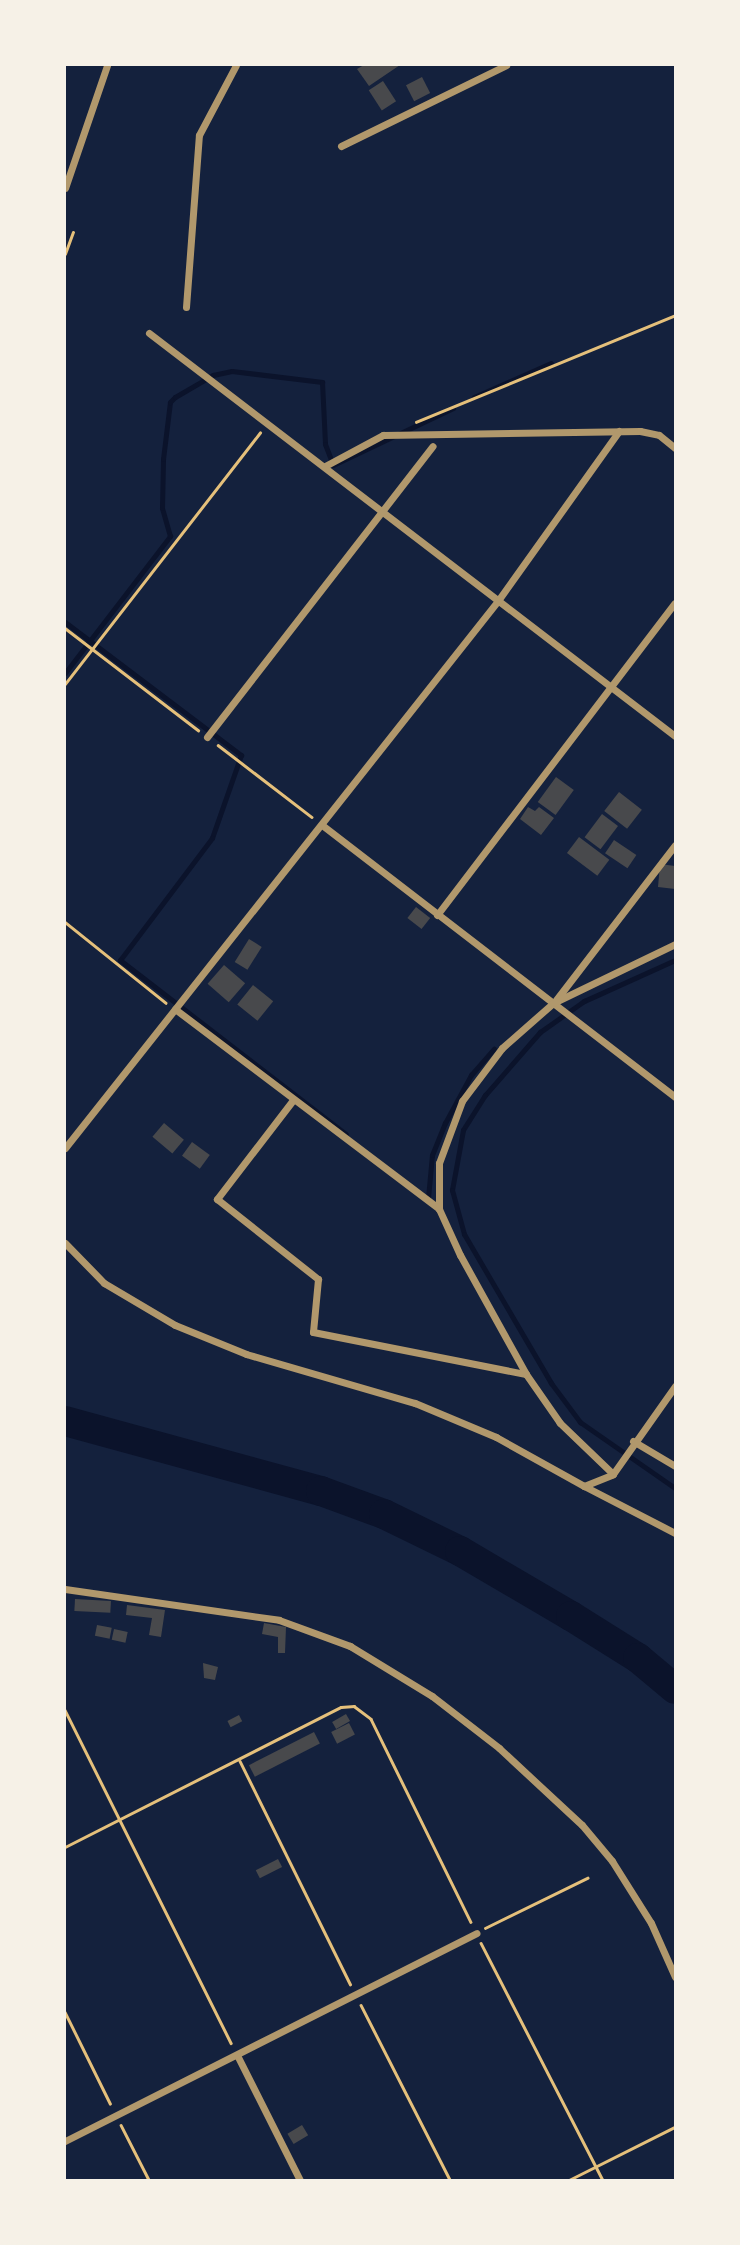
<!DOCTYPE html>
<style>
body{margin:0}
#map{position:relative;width:740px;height:2245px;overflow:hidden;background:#14213d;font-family:Merriweather,serif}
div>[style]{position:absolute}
.stream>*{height:5px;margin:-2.5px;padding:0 2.5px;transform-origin:2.5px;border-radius:2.5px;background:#0b132b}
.river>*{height:30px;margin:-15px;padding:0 15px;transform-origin:15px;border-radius:15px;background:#0b132b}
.building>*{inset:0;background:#48494c;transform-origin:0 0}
.path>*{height:2.5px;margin:-1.25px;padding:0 1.25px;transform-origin:1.25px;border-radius:1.25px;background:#e5c07b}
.minor>*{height:7px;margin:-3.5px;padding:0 3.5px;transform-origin:3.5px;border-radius:3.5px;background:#b1986c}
span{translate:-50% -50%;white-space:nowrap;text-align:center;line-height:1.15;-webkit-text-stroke:6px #f6f1e7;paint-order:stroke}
.frame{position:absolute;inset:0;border:66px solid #f6f1e7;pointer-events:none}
</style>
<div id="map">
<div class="stream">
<i style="left:474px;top:397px;width:84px;rotate:-23.8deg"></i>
<i style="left:65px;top:622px;width:221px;rotate:37.1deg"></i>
<i style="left:241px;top:755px;width:88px;rotate:109.3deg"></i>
<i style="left:212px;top:838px;width:153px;rotate:127deg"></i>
<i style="left:120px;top:960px;width:285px;rotate:37.6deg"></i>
<i style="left:65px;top:673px;width:173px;rotate:-52.5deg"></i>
<i style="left:170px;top:536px;width:29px;rotate:-106deg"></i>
<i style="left:162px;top:508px;width:49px;rotate:-88.8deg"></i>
<i style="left:163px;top:459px;width:57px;rotate:-83deg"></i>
<i style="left:170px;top:402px;width:7px;rotate:-45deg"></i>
<i style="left:175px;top:397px;width:44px;rotate:-30.1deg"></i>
<i style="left:213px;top:375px;width:19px;rotate:-12deg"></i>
<i style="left:232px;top:371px;width:91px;rotate:7deg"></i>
<i style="left:322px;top:382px;width:62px;rotate:87.2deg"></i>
<i style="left:325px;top:444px;width:22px;rotate:69deg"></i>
<i style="left:333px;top:465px;width:133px;rotate:-25.4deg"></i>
<i style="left:675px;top:960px;width:100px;rotate:155.7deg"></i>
<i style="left:584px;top:1001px;width:54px;rotate:144.8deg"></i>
<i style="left:540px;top:1032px;width:84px;rotate:131.1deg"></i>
<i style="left:485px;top:1095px;width:41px;rotate:122.2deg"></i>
<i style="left:463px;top:1130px;width:61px;rotate:100.4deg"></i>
<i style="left:452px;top:1190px;width:46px;rotate:74.7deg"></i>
<i style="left:464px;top:1234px;width:173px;rotate:59.7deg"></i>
<i style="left:551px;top:1383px;width:49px;rotate:53.4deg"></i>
<i style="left:580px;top:1422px;width:116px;rotate:34.8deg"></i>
<i style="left:428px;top:1198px;width:43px;rotate:-84.7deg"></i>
<i style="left:432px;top:1155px;width:35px;rotate:-68deg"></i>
<i style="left:445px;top:1123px;width:55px;rotate:-61.6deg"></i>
<i style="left:471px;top:1075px;width:35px;rotate:-49deg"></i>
</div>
<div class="river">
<i style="left:65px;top:1421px;width:265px;rotate:15.3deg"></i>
<i style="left:321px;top:1491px;width:67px;rotate:20.1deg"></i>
<i style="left:384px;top:1514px;width:85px;rotate:26deg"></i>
<i style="left:460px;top:1551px;width:129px;rotate:30.4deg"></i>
<i style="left:571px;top:1616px;width:79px;rotate:32.1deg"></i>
<i style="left:638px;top:1658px;width:48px;rotate:40deg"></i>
</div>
<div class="building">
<i style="clip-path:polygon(364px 65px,400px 65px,369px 86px,357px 69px)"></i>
<i style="left:422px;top:77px;width:18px;height:18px;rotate:63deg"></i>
<i style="left:383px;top:81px;width:24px;height:17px;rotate:57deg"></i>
<i style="left:556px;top:777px;width:22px;height:31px;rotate:36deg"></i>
<i style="left:619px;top:792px;width:29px;height:24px;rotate:38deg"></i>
<i style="clip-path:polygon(528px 807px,535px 811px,539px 807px,554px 818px,541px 835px,520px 819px)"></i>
<i style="left:602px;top:814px;width:20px;height:29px;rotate:37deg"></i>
<i style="left:579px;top:837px;width:38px;height:20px;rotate:37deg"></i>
<i style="left:614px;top:840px;width:27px;height:16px;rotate:34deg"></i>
<i style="clip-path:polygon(660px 864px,675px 866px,675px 889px,658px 887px)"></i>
<i style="left:416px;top:907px;width:18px;height:14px;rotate:38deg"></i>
<i style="left:249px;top:939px;width:15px;height:27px;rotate:32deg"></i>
<i style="left:224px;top:965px;width:28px;height:25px;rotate:41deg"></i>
<i style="left:253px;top:985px;width:26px;height:25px;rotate:39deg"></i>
<i style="left:164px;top:1123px;width:26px;height:18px;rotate:40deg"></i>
<i style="left:192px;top:1142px;width:22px;height:17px;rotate:36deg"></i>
<i style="left:75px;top:1599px;width:36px;height:12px;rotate:3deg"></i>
<i style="clip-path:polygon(127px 1605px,165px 1610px,161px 1637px,149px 1635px,152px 1618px,126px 1615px)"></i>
<i style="clip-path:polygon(264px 1623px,286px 1627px,285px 1653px,278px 1653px,278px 1637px,262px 1634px)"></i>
<i style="left:97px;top:1625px;width:15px;height:11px;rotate:11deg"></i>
<i style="left:114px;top:1629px;width:14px;height:11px;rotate:12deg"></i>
<i style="clip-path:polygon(203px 1663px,218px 1667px,215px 1680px,204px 1678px)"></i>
<i style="left:346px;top:1714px;width:8px;height:16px;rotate:60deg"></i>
<i style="left:239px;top:1715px;width:7px;height:13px;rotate:63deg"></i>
<i style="left:349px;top:1723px;width:13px;height:20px;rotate:63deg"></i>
<i style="left:314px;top:1732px;width:13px;height:73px;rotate:63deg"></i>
<i style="left:278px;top:1859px;width:9px;height:25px;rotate:63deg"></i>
<i style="left:302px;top:2125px;width:12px;height:17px;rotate:59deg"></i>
</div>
<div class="path">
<i style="left:65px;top:254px;width:23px;rotate:-70deg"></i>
<i style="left:416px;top:422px;width:280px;rotate:-22.4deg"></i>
<i style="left:65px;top:628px;width:168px;rotate:37.5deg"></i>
<i style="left:65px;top:684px;width:318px;rotate:-52.2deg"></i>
<i style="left:218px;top:745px;width:118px;rotate:37.5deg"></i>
<i style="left:65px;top:922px;width:129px;rotate:38.7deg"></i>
<i style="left:65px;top:1710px;width:372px;rotate:63.5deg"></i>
<i style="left:240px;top:1761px;width:249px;rotate:63.7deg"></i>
<i style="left:65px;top:1847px;width:309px;rotate:-26.9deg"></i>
<i style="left:341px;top:1707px;width:13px;rotate:-4deg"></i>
<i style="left:354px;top:1706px;width:21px;rotate:37deg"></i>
<i style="left:371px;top:1719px;width:226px;rotate:63.8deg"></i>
<i style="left:485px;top:1928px;width:114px;rotate:-26.1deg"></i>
<i style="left:481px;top:1943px;width:267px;rotate:62.8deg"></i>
<i style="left:361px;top:2005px;width:196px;rotate:63deg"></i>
<i style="left:65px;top:2012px;width:102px;rotate:63.7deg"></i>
<i style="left:121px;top:2125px;width:62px;rotate:63deg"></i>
<i style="left:569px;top:2180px;width:119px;rotate:-26.6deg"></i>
</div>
<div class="minor">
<i style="left:341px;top:146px;width:184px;rotate:-26.1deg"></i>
<i style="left:65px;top:188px;width:130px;rotate:-71.1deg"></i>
<i style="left:186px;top:307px;width:172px;rotate:-85.7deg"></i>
<i style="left:199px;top:135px;width:79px;rotate:-62.1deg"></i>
<i style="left:149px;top:333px;width:663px;rotate:37.46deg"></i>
<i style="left:325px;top:466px;width:66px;rotate:-28.1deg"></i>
<i style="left:383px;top:435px;width:257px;rotate:-0.9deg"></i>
<i style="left:640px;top:431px;width:19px;rotate:12deg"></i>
<i style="left:659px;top:435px;width:21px;rotate:39deg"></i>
<i style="left:207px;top:737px;width:368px;rotate:-52.2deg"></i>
<i style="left:322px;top:825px;width:446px;rotate:37.6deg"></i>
<i style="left:437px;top:915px;width:392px;rotate:-52.7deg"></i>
<i style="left:556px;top:1000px;width:195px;rotate:-52.5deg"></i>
<i style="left:175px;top:1009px;width:331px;rotate:37.1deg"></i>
<i style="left:293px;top:1100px;width:125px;rotate:127.5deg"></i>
<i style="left:217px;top:1199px;width:129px;rotate:38.4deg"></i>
<i style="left:318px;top:1279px;width:53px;rotate:95.4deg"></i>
<i style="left:313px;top:1332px;width:217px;rotate:11.2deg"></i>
<i style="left:65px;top:1148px;width:696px;rotate:-51.65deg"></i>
<i style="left:497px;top:602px;width:210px;rotate:-54.5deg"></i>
<i style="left:65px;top:1243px;width:56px;rotate:45.7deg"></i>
<i style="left:104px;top:1283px;width:82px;rotate:30.6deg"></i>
<i style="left:175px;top:1325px;width:77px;rotate:22.2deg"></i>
<i style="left:246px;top:1354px;width:176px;rotate:16.2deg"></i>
<i style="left:415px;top:1403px;width:88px;rotate:22.8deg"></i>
<i style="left:496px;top:1437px;width:101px;rotate:29.1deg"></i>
<i style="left:584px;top:1486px;width:31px;rotate:-22deg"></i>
<i style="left:613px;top:1474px;width:108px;rotate:-54.8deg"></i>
<i style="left:633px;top:1441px;width:49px;rotate:30.8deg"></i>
<i style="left:613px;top:1474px;width:74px;rotate:-136.1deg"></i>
<i style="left:560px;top:1423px;width:60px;rotate:-124.8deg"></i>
<i style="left:526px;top:1374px;width:136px;rotate:-119deg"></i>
<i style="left:460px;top:1255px;width:51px;rotate:-114.5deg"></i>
<i style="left:439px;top:1209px;width:46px;rotate:-90deg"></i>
<i style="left:439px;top:1163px;width:66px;rotate:-69.6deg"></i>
<i style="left:462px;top:1101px;width:66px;rotate:-53deg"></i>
<i style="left:502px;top:1048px;width:68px;rotate:-41.4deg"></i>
<i style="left:553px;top:1003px;width:136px;rotate:-25.8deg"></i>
<i style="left:584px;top:1486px;width:102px;rotate:27.3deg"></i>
<i style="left:65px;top:1589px;width:216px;rotate:8.2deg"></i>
<i style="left:279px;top:1620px;width:76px;rotate:20.1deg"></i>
<i style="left:350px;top:1646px;width:96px;rotate:31.4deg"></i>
<i style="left:432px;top:1696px;width:85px;rotate:37.8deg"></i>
<i style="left:499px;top:1748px;width:113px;rotate:42.9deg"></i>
<i style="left:582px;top:1825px;width:47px;rotate:50.2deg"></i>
<i style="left:612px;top:1861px;width:73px;rotate:57.8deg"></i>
<i style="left:651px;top:1923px;width:59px;rotate:66deg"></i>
<i style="left:237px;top:2055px;width:140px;rotate:63.3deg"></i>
<i style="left:65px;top:2141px;width:461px;rotate:-26.8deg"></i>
</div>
<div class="frame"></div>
</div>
